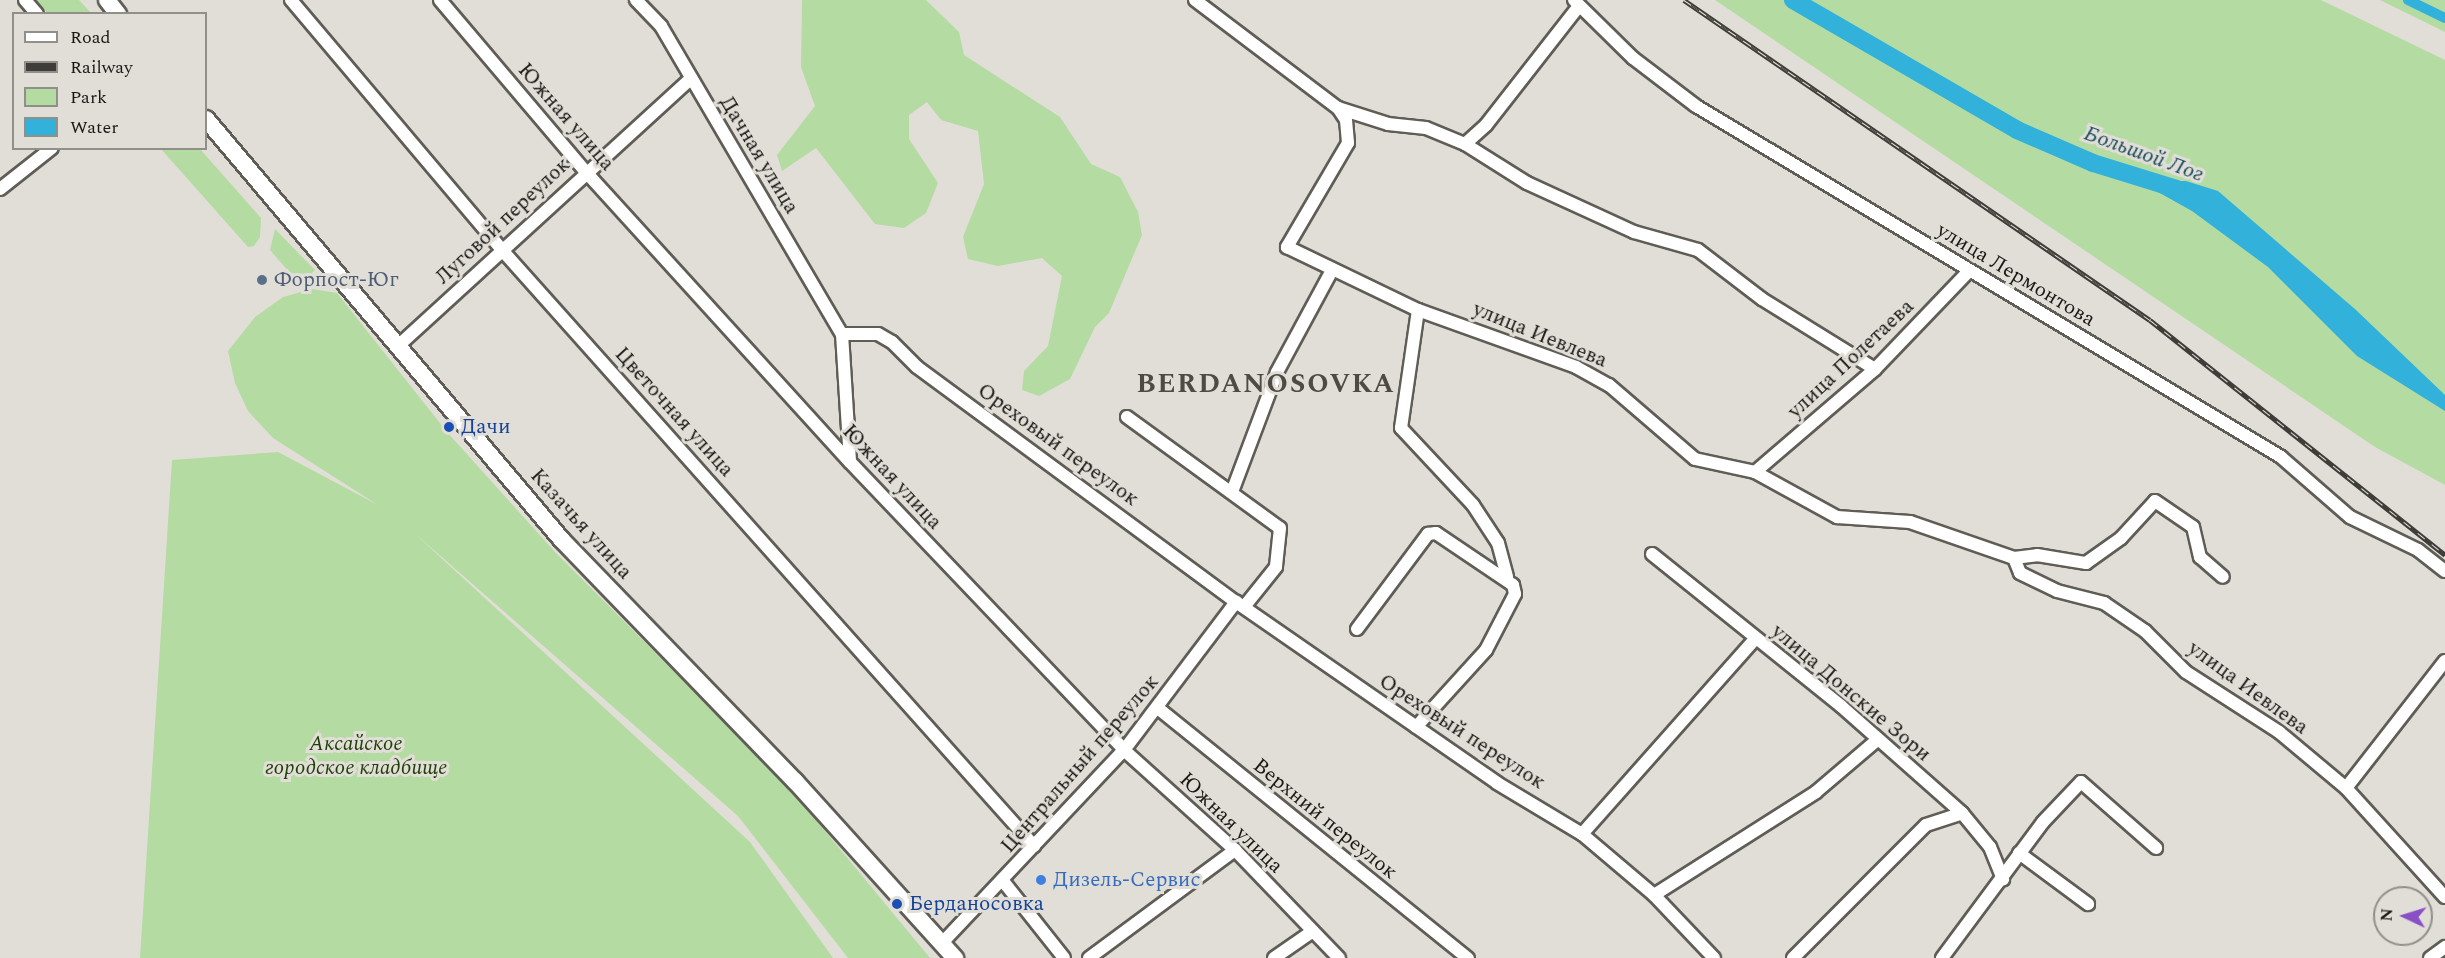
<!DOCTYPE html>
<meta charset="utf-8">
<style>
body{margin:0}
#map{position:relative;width:2445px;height:958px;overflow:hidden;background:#e1ded7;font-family:Spectral,serif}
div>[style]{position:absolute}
.green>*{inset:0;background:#b4dba2}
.water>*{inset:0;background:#32b1da}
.canal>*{height:10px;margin:-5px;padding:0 5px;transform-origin:5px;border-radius:5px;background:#32b1da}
.river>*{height:18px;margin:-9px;padding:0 9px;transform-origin:9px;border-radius:9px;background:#32b1da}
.roads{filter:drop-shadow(2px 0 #5f5d56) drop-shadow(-2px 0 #5f5d56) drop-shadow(0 2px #5f5d56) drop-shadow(0 -2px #5f5d56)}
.minor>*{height:12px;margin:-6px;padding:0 6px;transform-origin:6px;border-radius:6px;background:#fff}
.secondary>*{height:16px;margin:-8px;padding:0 8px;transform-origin:8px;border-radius:8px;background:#fff}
.rail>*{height:5px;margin-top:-2.5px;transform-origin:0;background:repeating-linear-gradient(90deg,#e1ded7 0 9px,#3e3d39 0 18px);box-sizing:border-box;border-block:2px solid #3e3d39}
.dots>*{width:16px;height:16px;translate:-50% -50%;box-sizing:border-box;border:3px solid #e1ded7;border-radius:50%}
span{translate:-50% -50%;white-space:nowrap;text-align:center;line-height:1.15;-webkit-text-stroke:6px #e1ded7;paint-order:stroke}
.street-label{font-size:21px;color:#191815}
.service-label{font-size:21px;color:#4e5e75}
.left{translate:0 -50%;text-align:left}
.transit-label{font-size:21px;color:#164399}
.park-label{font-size:21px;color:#1f4108;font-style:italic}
.shop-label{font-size:21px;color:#366cbe}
.water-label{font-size:22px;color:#1a4d5e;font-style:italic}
.district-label{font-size:27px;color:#4c4b44;font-weight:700;letter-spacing:1.5px}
.legend{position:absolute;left:12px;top:12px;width:195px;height:138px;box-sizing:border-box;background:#e1ded7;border:2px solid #918f89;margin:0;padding:8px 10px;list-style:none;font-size:18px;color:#191815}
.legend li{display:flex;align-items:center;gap:12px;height:30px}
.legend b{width:30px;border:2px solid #918f89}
.north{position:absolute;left:2373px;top:886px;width:60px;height:60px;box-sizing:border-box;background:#e1ded7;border:2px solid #918f89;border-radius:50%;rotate:274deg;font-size:16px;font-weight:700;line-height:24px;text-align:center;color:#191815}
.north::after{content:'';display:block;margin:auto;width:21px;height:27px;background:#894fc5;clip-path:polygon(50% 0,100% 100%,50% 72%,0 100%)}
</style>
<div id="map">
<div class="green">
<i style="clip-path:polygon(35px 0,79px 0,91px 13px,47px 13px)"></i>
<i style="clip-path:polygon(802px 0,926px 0,959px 32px,964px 55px,1060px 117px,1091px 164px,1120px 177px,1138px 212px,1142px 235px,1109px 313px,1095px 327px,1070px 379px,1039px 396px,1022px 390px,1024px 371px,1048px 346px,1062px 276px,1042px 258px,998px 266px,968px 259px,963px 237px,984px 184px,978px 131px,941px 120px,927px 102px,909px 115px,909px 139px,938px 183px,926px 213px,904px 228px,875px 224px,816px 148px,782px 171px,777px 155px,815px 106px,801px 67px)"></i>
<i style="clip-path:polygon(1715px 0,2321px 0,2445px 60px,2445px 485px,2375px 447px)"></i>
<i style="clip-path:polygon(2380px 0,2445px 0,2445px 32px)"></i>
<i style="clip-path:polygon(161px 149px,200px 149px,261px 218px,260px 237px,254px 246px,248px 247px)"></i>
<i style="clip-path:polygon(275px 229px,315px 270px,311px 274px,290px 273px,270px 250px)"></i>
<i style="clip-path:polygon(312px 289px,337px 293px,447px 432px,554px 551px,787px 785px,930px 958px,848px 958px,738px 816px,412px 531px,750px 842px,833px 958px,140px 958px,172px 460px,278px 452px,378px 505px,273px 438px,248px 411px,235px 383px,228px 351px,255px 317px,283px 297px)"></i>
</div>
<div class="water">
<i style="clip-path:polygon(2186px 181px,2218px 191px,2356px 310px,2445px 395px,2445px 411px,2357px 356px,2268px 267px,2192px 211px,2140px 182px)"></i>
</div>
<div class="canal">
<i style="left:2408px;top:0;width:41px;rotate:25.9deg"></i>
</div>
<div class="river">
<i style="left:1793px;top:0;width:259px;rotate:30.1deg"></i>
<i style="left:2017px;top:130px;width:83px;rotate:23.5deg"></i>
<i style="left:2093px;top:163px;width:88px;rotate:17.2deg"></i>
</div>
<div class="roads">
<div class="minor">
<i style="left:25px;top:0;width:18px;rotate:49deg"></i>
<i style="left:291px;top:0;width:327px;rotate:49.8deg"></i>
<i style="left:502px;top:250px;width:799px;rotate:48.25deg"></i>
<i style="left:440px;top:0;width:224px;rotate:49.7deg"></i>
<i style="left:585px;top:171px;width:394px;rotate:47.7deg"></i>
<i style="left:850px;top:462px;width:398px;rotate:46.4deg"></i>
<i style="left:1124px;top:750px;width:149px;rotate:42deg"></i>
<i style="left:1235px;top:850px;width:150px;rotate:46.1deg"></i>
<i style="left:636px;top:0;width:36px;rotate:46deg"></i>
<i style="left:661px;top:26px;width:357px;rotate:59.6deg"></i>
<i style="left:842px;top:334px;width:128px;rotate:86.4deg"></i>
<i style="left:1195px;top:0;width:179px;rotate:37.1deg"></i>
<i style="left:1338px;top:108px;width:52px;rotate:17.7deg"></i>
<i style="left:1388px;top:124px;width:38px;rotate:6deg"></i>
<i style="left:1426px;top:128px;width:42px;rotate:22.3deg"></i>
<i style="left:1465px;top:144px;width:73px;rotate:32.2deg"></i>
<i style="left:1527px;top:183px;width:118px;rotate:24.6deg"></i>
<i style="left:1634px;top:232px;width:66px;rotate:15.7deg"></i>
<i style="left:1698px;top:250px;width:81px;rotate:37.4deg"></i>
<i style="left:1762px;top:299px;width:133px;rotate:31.8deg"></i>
<i style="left:1574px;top:0;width:83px;rotate:44.5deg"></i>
<i style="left:1633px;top:58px;width:79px;rotate:37.3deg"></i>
<i style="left:1696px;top:106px;width:682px;rotate:30.96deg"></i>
<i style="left:2281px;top:457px;width:91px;rotate:41deg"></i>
<i style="left:2350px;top:517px;width:76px;rotate:25.9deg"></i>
<i style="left:2418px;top:550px;width:34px;rotate:38deg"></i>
<i style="left:1338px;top:108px;width:14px;rotate:56deg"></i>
<i style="left:1346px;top:120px;width:23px;rotate:85deg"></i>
<i style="left:1348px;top:143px;width:121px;rotate:120.4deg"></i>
<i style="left:1287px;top:247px;width:145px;rotate:25.7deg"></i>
<i style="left:1418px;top:310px;width:168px;rotate:19.8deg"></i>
<i style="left:1576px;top:367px;width:38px;rotate:29deg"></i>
<i style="left:1609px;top:385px;width:113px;rotate:40.7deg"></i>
<i style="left:1695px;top:459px;width:61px;rotate:12.2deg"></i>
<i style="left:1755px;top:472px;width:94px;rotate:28.8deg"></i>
<i style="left:1837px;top:517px;width:73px;rotate:3.9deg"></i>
<i style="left:1910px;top:522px;width:110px;rotate:19.1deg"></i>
<i style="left:2014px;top:558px;width:16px;rotate:68deg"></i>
<i style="left:2020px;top:573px;width:41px;rotate:25.9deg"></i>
<i style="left:2057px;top:591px;width:49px;rotate:14.3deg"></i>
<i style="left:2104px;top:603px;width:50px;rotate:34.3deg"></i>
<i style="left:2145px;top:631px;width:58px;rotate:45deg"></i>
<i style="left:2186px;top:672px;width:111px;rotate:32.8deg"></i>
<i style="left:2279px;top:732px;width:87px;rotate:39.9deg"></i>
<i style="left:2346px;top:788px;width:147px;rotate:47.8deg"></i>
<i style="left:1465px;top:144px;width:28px;rotate:-42deg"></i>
<i style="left:1486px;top:125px;width:151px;rotate:-52deg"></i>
<i style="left:0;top:189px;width:66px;rotate:-38.3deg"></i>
<i style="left:1418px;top:310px;width:119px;rotate:98.2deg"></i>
<i style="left:1401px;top:428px;width:105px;rotate:46.9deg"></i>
<i style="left:1473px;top:505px;width:45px;rotate:56.7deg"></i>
<i style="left:1498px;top:543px;width:35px;rotate:75deg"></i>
<i style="left:842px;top:334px;width:36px"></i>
<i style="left:878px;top:334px;width:16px;rotate:30deg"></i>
<i style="left:892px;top:342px;width:35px;rotate:45deg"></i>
<i style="left:917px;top:367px;width:396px;rotate:36.4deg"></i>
<i style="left:1236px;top:602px;width:318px;rotate:34.7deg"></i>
<i style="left:1497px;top:783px;width:99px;rotate:31deg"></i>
<i style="left:1582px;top:834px;width:94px;rotate:40.3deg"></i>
<i style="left:1654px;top:895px;width:87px;rotate:46.4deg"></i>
<i style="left:398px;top:346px;width:397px;rotate:-42.4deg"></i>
<i style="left:1127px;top:417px;width:189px;rotate:36deg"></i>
<i style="left:1280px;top:528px;width:39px;rotate:96deg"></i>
<i style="left:1276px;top:567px;width:51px;rotate:128.7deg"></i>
<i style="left:1755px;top:472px;width:158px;rotate:-40.6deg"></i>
<i style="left:1875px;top:369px;width:136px;rotate:-46.2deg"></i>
<i style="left:1232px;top:492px;width:128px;rotate:-69.4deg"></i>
<i style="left:1277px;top:372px;width:114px;rotate:-61.6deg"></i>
<i style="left:1652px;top:554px;width:243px;rotate:38.8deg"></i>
<i style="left:1841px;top:706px;width:162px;rotate:41.5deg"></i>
<i style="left:1962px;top:813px;width:44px;rotate:50.5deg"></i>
<i style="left:1990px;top:847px;width:35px;rotate:68deg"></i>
<i style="left:2014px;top:558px;width:23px;rotate:-7deg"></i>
<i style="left:2037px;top:555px;width:50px;rotate:9.3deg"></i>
<i style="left:2086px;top:563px;width:43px;rotate:-35.5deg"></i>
<i style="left:2121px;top:538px;width:50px;rotate:-47.4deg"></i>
<i style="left:2155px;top:501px;width:46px;rotate:34.4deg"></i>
<i style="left:2193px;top:527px;width:31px;rotate:77deg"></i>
<i style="left:2200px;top:557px;width:30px;rotate:41deg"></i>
<i style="left:1357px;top:629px;width:119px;rotate:-53.2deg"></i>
<i style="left:1428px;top:534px;width:8px;rotate:-7deg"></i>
<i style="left:1436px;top:533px;width:93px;rotate:34deg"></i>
<i style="left:1513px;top:585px;width:9px;rotate:77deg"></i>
<i style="left:1515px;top:594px;width:63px;rotate:117.4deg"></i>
<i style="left:1486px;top:650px;width:104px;rotate:132.3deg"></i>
<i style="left:1159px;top:709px;width:397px;rotate:38.9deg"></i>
<i style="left:2346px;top:788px;width:161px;rotate:-52.1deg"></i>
<i style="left:1582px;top:834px;width:262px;rotate:-48.4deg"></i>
<i style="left:2019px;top:853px;width:86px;rotate:36.5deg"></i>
<i style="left:1003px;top:881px;width:98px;rotate:51.6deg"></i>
<i style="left:1654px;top:895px;width:192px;rotate:-32.4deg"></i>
<i style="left:1816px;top:792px;width:80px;rotate:-40.4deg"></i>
<i style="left:942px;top:943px;width:265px;rotate:-46.7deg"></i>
<i style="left:1124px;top:750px;width:186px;rotate:-52.9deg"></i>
<i style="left:1089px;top:958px;width:182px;rotate:-36.5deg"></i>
<i style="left:1274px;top:958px;width:47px;rotate:-34.7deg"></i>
<i style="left:1793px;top:958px;width:188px;rotate:-45deg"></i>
<i style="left:1926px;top:825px;width:38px;rotate:-18deg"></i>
<i style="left:1942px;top:958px;width:169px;rotate:-53.4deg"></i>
<i style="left:2043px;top:822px;width:55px;rotate:-46.5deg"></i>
<i style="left:2081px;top:782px;width:100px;rotate:41.3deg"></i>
<i style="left:2430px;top:958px;width:19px;rotate:-36deg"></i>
</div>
<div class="secondary">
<i style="left:107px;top:0;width:18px;rotate:52deg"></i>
<i style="left:206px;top:119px;width:550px;rotate:49.79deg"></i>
<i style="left:561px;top:539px;width:337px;rotate:46deg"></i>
<i style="left:795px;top:781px;width:239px;rotate:47.9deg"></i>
</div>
</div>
<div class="rail">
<i style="left:1684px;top:0;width:565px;rotate:34.48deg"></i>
<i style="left:2150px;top:320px;width:377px;rotate:38.5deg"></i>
</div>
<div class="dots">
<i style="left:262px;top:280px;background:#5c6f8a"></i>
<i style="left:449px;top:427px;background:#1a4fb4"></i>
<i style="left:1041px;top:880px;background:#3f7fe0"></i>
<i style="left:897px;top:904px;background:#1a4fb4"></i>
</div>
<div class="street-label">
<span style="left:566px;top:117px;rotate:49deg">Южная улица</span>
<span style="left:759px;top:155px;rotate:59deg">Дачная улица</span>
<span style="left:503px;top:221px;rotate:-43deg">Луговой переулок</span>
<span style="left:2016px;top:275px;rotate:31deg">улица Лермонтова</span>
<span style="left:1540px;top:335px;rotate:22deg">улица Иевлева</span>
<span style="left:1851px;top:359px;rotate:-43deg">улица Полетаева</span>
<span style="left:674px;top:412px;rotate:48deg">Цветочная улица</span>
<span style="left:1058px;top:445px;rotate:36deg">Ореховый переулок</span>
<span style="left:892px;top:477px;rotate:47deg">Южная улица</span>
<span style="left:581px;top:524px;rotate:48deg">Казачья улица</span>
<span style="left:2248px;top:688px;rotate:36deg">улица Иевлева</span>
<span style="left:1851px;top:693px;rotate:40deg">улица Донские Зори</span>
<span style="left:1462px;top:732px;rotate:33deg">Ореховый переулок</span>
<span style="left:1080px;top:764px;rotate:-49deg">Центральный переулок</span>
<span style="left:1325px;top:819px;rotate:39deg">Верхний переулок</span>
<span style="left:1231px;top:823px;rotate:44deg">Южная улица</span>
</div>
<div class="service-label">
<span class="left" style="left:274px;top:280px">Форпост-Юг</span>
</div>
<div class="transit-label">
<span class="left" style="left:461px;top:427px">Дачи</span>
<span class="left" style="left:909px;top:904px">Берданосовка</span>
</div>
<div class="park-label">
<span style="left:356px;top:756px">Аксайское<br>городское кладбище</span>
</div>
<div class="shop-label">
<span class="left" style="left:1053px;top:880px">Дизель-Сервис</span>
</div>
<div class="water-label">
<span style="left:2144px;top:154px;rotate:20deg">Большой Лог</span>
</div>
<div class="district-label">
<span style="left:1266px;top:385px">BERDANOSOVKA</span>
</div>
<ul class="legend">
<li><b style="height:8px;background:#fff"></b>Road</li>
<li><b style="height:8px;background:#3e3d39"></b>Railway</li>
<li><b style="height:16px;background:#b4dba2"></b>Park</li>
<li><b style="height:16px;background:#32b1da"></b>Water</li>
</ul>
<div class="north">N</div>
</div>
